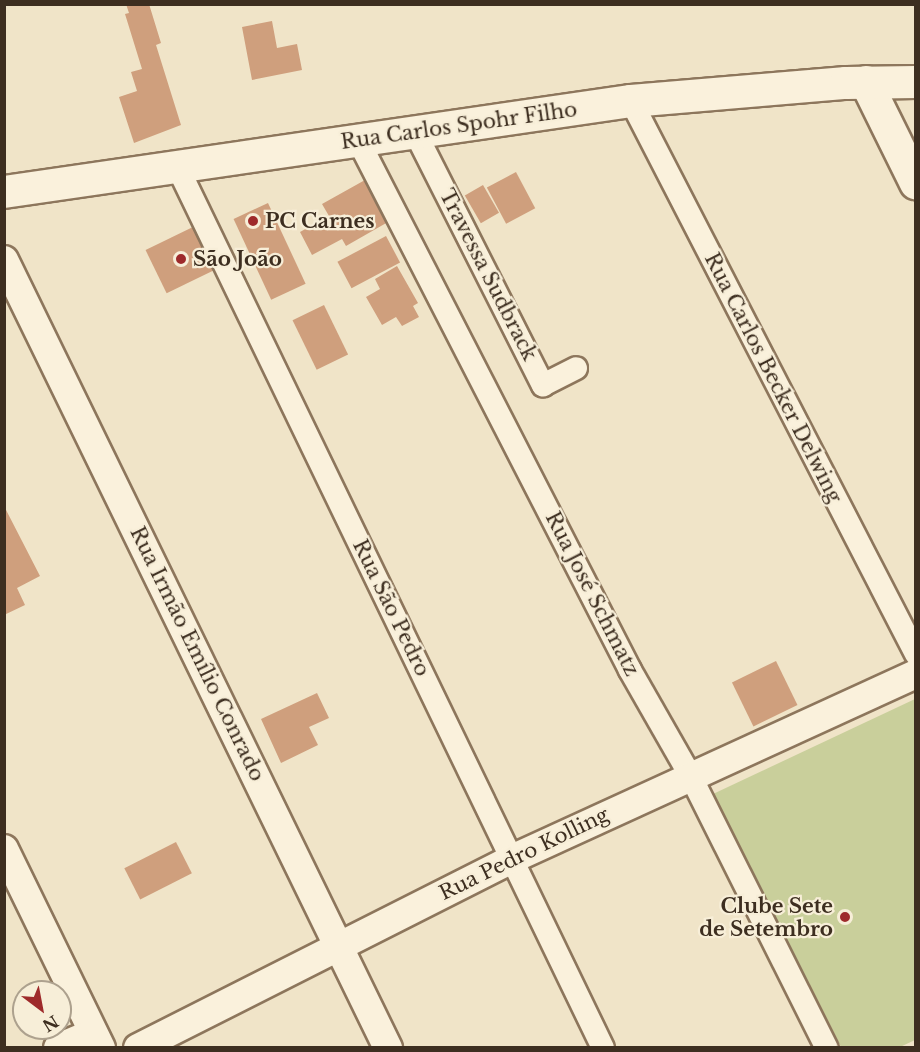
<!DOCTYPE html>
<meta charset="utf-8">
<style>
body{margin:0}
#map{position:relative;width:920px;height:1052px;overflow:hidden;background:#f0e4c8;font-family:"Libre Baskerville",serif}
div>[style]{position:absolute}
.green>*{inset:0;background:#c9cf9b}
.building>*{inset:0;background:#cf9f7d;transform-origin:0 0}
.roads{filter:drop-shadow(2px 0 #8d765c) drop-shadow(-2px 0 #8d765c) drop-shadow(0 2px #8d765c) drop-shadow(0 -2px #8d765c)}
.minor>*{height:22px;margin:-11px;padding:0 11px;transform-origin:11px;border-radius:11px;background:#faf1dc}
.tertiary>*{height:28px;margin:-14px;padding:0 14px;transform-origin:14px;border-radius:14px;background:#faf1dc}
.secondary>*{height:32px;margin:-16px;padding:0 16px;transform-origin:16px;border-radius:16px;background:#faf1dc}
.dots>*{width:16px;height:16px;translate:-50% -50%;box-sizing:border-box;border:3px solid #f7eed8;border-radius:50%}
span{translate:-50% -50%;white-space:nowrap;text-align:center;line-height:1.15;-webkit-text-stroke:4.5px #f7eed8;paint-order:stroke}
.street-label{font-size:20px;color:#3d2e20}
.poi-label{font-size:20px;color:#3d2e20;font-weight:700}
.left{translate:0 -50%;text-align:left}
.right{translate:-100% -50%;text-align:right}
.frame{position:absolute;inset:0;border:6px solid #3d2e20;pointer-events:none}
.north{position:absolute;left:12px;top:980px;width:60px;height:60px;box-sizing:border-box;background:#f7eed8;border:2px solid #ada18e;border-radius:50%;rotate:148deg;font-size:16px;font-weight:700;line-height:24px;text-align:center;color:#3d2e20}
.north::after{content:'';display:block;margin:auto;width:21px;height:27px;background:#9e2a2b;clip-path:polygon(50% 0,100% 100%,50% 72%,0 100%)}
</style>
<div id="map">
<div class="green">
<i style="clip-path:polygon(915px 699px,915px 1040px,900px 1047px,841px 1047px,713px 794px)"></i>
</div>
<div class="building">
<i style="clip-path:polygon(126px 4px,149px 4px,161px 43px,156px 45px,181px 125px,134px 143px,119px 97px,137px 91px,131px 72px,142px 69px,125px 14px,129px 13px)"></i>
<i style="clip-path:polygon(272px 21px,277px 48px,297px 44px,302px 70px,252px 80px,242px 27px)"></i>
<i style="left:516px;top:172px;width:41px;height:33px;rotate:62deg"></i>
<i style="clip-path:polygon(365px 180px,388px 222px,346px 246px,342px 239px,312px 255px,300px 232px,329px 216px,322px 204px)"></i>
<i style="left:483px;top:185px;width:32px;height:21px;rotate:60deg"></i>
<i style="left:268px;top:203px;width:89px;height:38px;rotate:65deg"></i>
<i style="left:195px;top:226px;width:48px;height:55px;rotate:64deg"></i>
<i style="left:386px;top:236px;width:30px;height:55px;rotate:62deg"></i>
<i style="clip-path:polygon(397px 266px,418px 303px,413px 306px,419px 317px,402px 326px,396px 317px,382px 325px,366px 297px,380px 289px,375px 279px)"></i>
<i style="left:324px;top:305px;width:55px;height:35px;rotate:64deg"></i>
<i style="clip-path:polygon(4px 506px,40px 576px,17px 588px,25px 605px,4px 615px)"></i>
<i style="left:776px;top:661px;width:49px;height:49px;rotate:64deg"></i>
<i style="clip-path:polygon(317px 693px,329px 718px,309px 727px,318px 745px,281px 763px,261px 719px)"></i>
<i style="left:176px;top:842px;width:35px;height:58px;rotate:63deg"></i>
</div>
<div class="roads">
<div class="minor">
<i style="left:631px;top:101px;width:622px;rotate:62.73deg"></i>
<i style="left:415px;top:132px;width:284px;rotate:63.2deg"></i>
<i style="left:543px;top:385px;width:37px;rotate:-27deg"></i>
<i style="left:358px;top:140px;width:596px;rotate:62.83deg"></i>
<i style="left:630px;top:670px;width:121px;rotate:60.3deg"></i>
<i style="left:690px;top:775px;width:305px;rotate:63.4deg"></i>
<i style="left:178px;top:168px;width:977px;rotate:64.22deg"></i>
</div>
<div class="tertiary">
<i style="left:4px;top:260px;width:877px;rotate:64.02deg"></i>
<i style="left:4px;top:849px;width:221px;rotate:64deg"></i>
<i style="left:58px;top:1048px;width:38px;rotate:-23deg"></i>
<i style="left:138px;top:1048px;width:419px;rotate:-26.8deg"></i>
<i style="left:512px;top:859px;width:444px;rotate:-24.6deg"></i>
</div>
<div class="secondary">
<i style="left:866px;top:82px;width:113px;rotate:63.7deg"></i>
<i style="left:4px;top:192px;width:634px;rotate:-8.26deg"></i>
<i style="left:631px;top:101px;width:216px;rotate:-4.8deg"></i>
<i style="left:846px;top:83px;width:70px;rotate:-0.8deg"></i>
</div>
</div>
<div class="dots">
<i style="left:253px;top:221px;background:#9e2a2b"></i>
<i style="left:181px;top:259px;background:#9e2a2b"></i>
<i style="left:845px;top:917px;background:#9e2a2b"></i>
</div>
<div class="street-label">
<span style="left:459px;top:126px;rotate:-8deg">Rua Carlos Spohr Filho</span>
<span style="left:488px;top:275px;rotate:63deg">Travessa Sudbrack</span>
<span style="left:773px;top:378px;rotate:63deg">Rua Carlos Becker Delwing</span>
<span style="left:592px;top:594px;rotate:63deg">Rua José Schmatz</span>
<span style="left:391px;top:608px;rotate:64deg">Rua São Pedro</span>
<span style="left:197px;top:654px;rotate:64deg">Rua Irmão Emílio Conrado</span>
<span style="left:524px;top:854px;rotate:-26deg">Rua Pedro Kolling</span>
</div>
<div class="poi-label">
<span class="left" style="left:265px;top:221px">PC Carnes</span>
<span class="left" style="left:193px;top:259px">São João</span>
<span class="right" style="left:833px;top:918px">Clube Sete<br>de Setembro</span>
</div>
<div class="frame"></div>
<div class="north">N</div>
</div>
